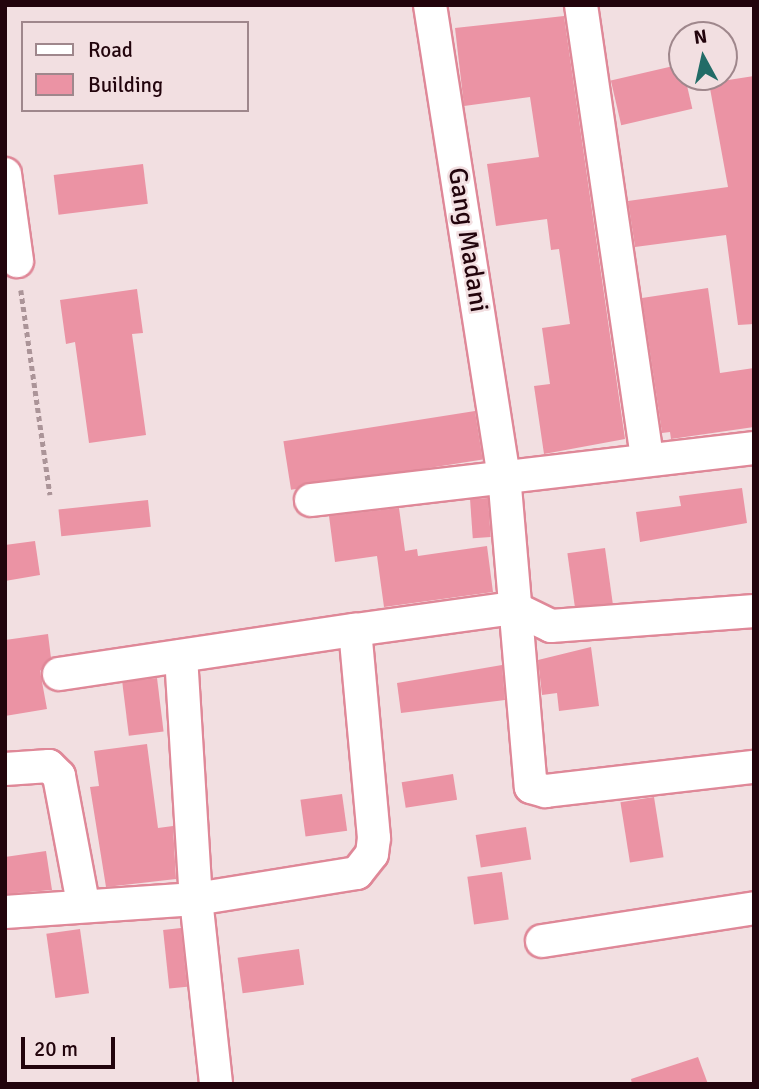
<!DOCTYPE html>
<style>
body{margin:0}
#map{position:relative;width:759px;height:1089px;overflow:hidden;background:#f2dfe1;font-family:Signika,sans-serif}
div>[style]{position:absolute}
.building>*{inset:0;background:#eb93a4;transform-origin:0 0}
.path>*{height:4.5px;margin-top:-2.25px;transform-origin:0;background:repeating-linear-gradient(90deg,#ab9498 0 5px,transparent 0 8.5px)}
.roads{filter:drop-shadow(2px 0 #df8898) drop-shadow(-2px 0 #df8898) drop-shadow(0 2px #df8898) drop-shadow(0 -2px #df8898)}
.minor>*{height:32px;margin:-16px;padding:0 16px;transform-origin:16px;border-radius:16px;background:#fff}
span{translate:-50% -50%;white-space:nowrap;text-align:center;line-height:1.15;-webkit-text-stroke:5px #f2dfe1;paint-order:stroke}
.street-label{font-size:26px;color:#22040c}
.frame{position:absolute;inset:0;border:7px solid #22040c;pointer-events:none}
.legend{position:absolute;left:21px;top:21px;width:228px;height:91px;box-sizing:border-box;background:#f2dfe1;border:2px solid #9f878c;margin:0;padding:9px 12px;list-style:none;font-size:21px;color:#22040c}
.legend li{display:flex;align-items:center;gap:14px;height:35px}
.legend b{width:35px;border:2px solid #9f878c}
.north{position:absolute;left:668px;top:21px;width:70px;height:70px;box-sizing:border-box;background:#f2dfe1;border:2px solid #9f878c;border-radius:50%;rotate:352deg;font-size:19px;font-weight:700;line-height:28px;text-align:center;color:#22040c}
.north::after{content:'';display:block;margin:auto;width:24px;height:32px;background:#226c67;clip-path:polygon(50% 0,100% 100%,50% 72%,0 100%)}
.scale{position:absolute;left:21px;top:1037px;width:94px;height:32px;box-sizing:border-box;border:4px solid #22040c;border-top:0;padding-left:9px;font-size:21px;line-height:24px;white-space:nowrap;color:#22040c;-webkit-text-stroke:5px #f2dfe1;paint-order:stroke}
</style>
<div id="map">
<div class="building">
<i style="clip-path:polygon(564px 16px,625px 439px,544px 454px,534px 386px,550px 384px,542px 328px,570px 324px,559px 249px,551px 250px,547px 219px,496px 226px,487px 164px,539px 157px,530px 97px,464px 106px,455px 28px)"></i>
<i style="left:682px;top:64px;width:46px;height:73px;rotate:77deg"></i>
<i style="clip-path:polygon(754px 76px,754px 324px,738px 325px,726px 235px,635px 247px,628px 201px,728px 187px,709px 83px)"></i>
<i style="left:143px;top:164px;width:40px;height:90px;rotate:83deg"></i>
<i style="clip-path:polygon(708px 288px,720px 373px,754px 368px,754px 427px,671px 439px,670px 432px,662px 433px,642px 298px)"></i>
<i style="clip-path:polygon(137px 289px,143px 333px,132px 334px,146px 435px,89px 443px,75px 342px,66px 344px,60px 300px)"></i>
<i style="left:475px;top:411px;width:49px;height:194px;rotate:81deg"></i>
<i style="clip-path:polygon(742px 488px,747px 523px,640px 542px,636px 512px,681px 506px,679px 496px)"></i>
<i style="left:488px;top:498px;width:39px;height:18px;rotate:86deg"></i>
<i style="left:148px;top:500px;width:27px;height:90px;rotate:84deg"></i>
<i style="clip-path:polygon(399px 508px,405px 551px,417px 549px,418px 556px,487px 546px,493px 592px,384px 607px,377px 556px,335px 562px,329px 516px)"></i>
<i style="clip-path:polygon(35px 541px,40px 575px,5px 581px,5px 545px)"></i>
<i style="left:605px;top:548px;width:56px;height:38px;rotate:82deg"></i>
<i style="clip-path:polygon(48px 634px,51px 658px,40px 671px,47px 709px,5px 716px,5px 640px)"></i>
<i style="clip-path:polygon(591px 647px,599px 706px,559px 711px,557px 693px,542px 695px,538px 660px)"></i>
<i style="clip-path:polygon(502px 665px,505px 700px,401px 713px,397px 683px)"></i>
<i style="left:157px;top:678px;width:54px;height:35px;rotate:83deg"></i>
<i style="clip-path:polygon(147px 744px,158px 828px,173px 826px,176px 879px,106px 887px,90px 787px,99px 786px,94px 751px)"></i>
<i style="left:453px;top:774px;width:26px;height:52px;rotate:81deg"></i>
<i style="left:342px;top:794px;width:37px;height:42px;rotate:82deg"></i>
<i style="left:654px;top:797px;width:61px;height:34px;rotate:81deg"></i>
<i style="left:526px;top:827px;width:33px;height:51px;rotate:81deg"></i>
<i style="clip-path:polygon(46px 851px,52px 890px,5px 894px,5px 857px)"></i>
<i style="left:502px;top:872px;width:48px;height:35px;rotate:82deg"></i>
<i style="left:181px;top:928px;width:59px;height:18px;rotate:84deg"></i>
<i style="left:80px;top:929px;width:65px;height:34px;rotate:82deg"></i>
<i style="left:299px;top:949px;width:36px;height:62px;rotate:82deg"></i>
<i style="clip-path:polygon(698px 1057px,708px 1084px,632px 1084px,631px 1079px)"></i>
</div>
<div class="path">
<i style="left:21px;top:290px;width:207px;rotate:81.9deg"></i>
</div>
<div class="roads">
<div class="minor">
<i style="left:430px;top:5px;width:476px;rotate:81.1deg"></i>
<i style="left:504px;top:475px;width:313px;rotate:85.1deg"></i>
<i style="left:531px;top:787px;width:15px;rotate:16deg"></i>
<i style="left:545px;top:791px;width:210px;rotate:-6.6deg"></i>
<i style="left:581px;top:5px;width:459px;rotate:81.7deg"></i>
<i style="left:5px;top:174px;width:88px;rotate:82.1deg"></i>
<i style="left:311px;top:500px;width:446px;rotate:-6.7deg"></i>
<i style="left:181px;top:656px;width:243px;rotate:86.5deg"></i>
<i style="left:196px;top:899px;width:186px;rotate:83.8deg"></i>
<i style="left:59px;top:674px;width:299px;rotate:-8.5deg"></i>
<i style="left:5px;top:769px;width:44px;rotate:-3.9deg"></i>
<i style="left:49px;top:766px;width:14px;rotate:45deg"></i>
<i style="left:59px;top:776px;width:129px;rotate:79.3deg"></i>
<i style="left:5px;top:912px;width:191px;rotate:-3.9deg"></i>
<i style="left:196px;top:899px;width:163px;rotate:-9.2deg"></i>
<i style="left:357px;top:873px;width:24px;rotate:-52deg"></i>
<i style="left:372px;top:854px;width:16px;rotate:-83deg"></i>
<i style="left:374px;top:838px;width:209px;rotate:-95.2deg"></i>
<i style="left:355px;top:630px;width:161px;rotate:-7.9deg"></i>
<i style="left:514px;top:608px;width:41px;rotate:25.9deg"></i>
<i style="left:551px;top:626px;width:204px;rotate:-4.2deg"></i>
<i style="left:542px;top:941px;width:215px;rotate:-8.8deg"></i>
</div>
</div>
<div class="street-label">
<span style="left:467px;top:240px;rotate:81deg">Gang Madani</span>
</div>
<div class="frame"></div>
<ul class="legend">
<li><b style="height:9px;background:#fff"></b>Road</li>
<li><b style="height:19px;background:#eb93a4"></b>Building</li>
</ul>
<div class="north">N</div>
<div class="scale">20 m</div>
</div>
